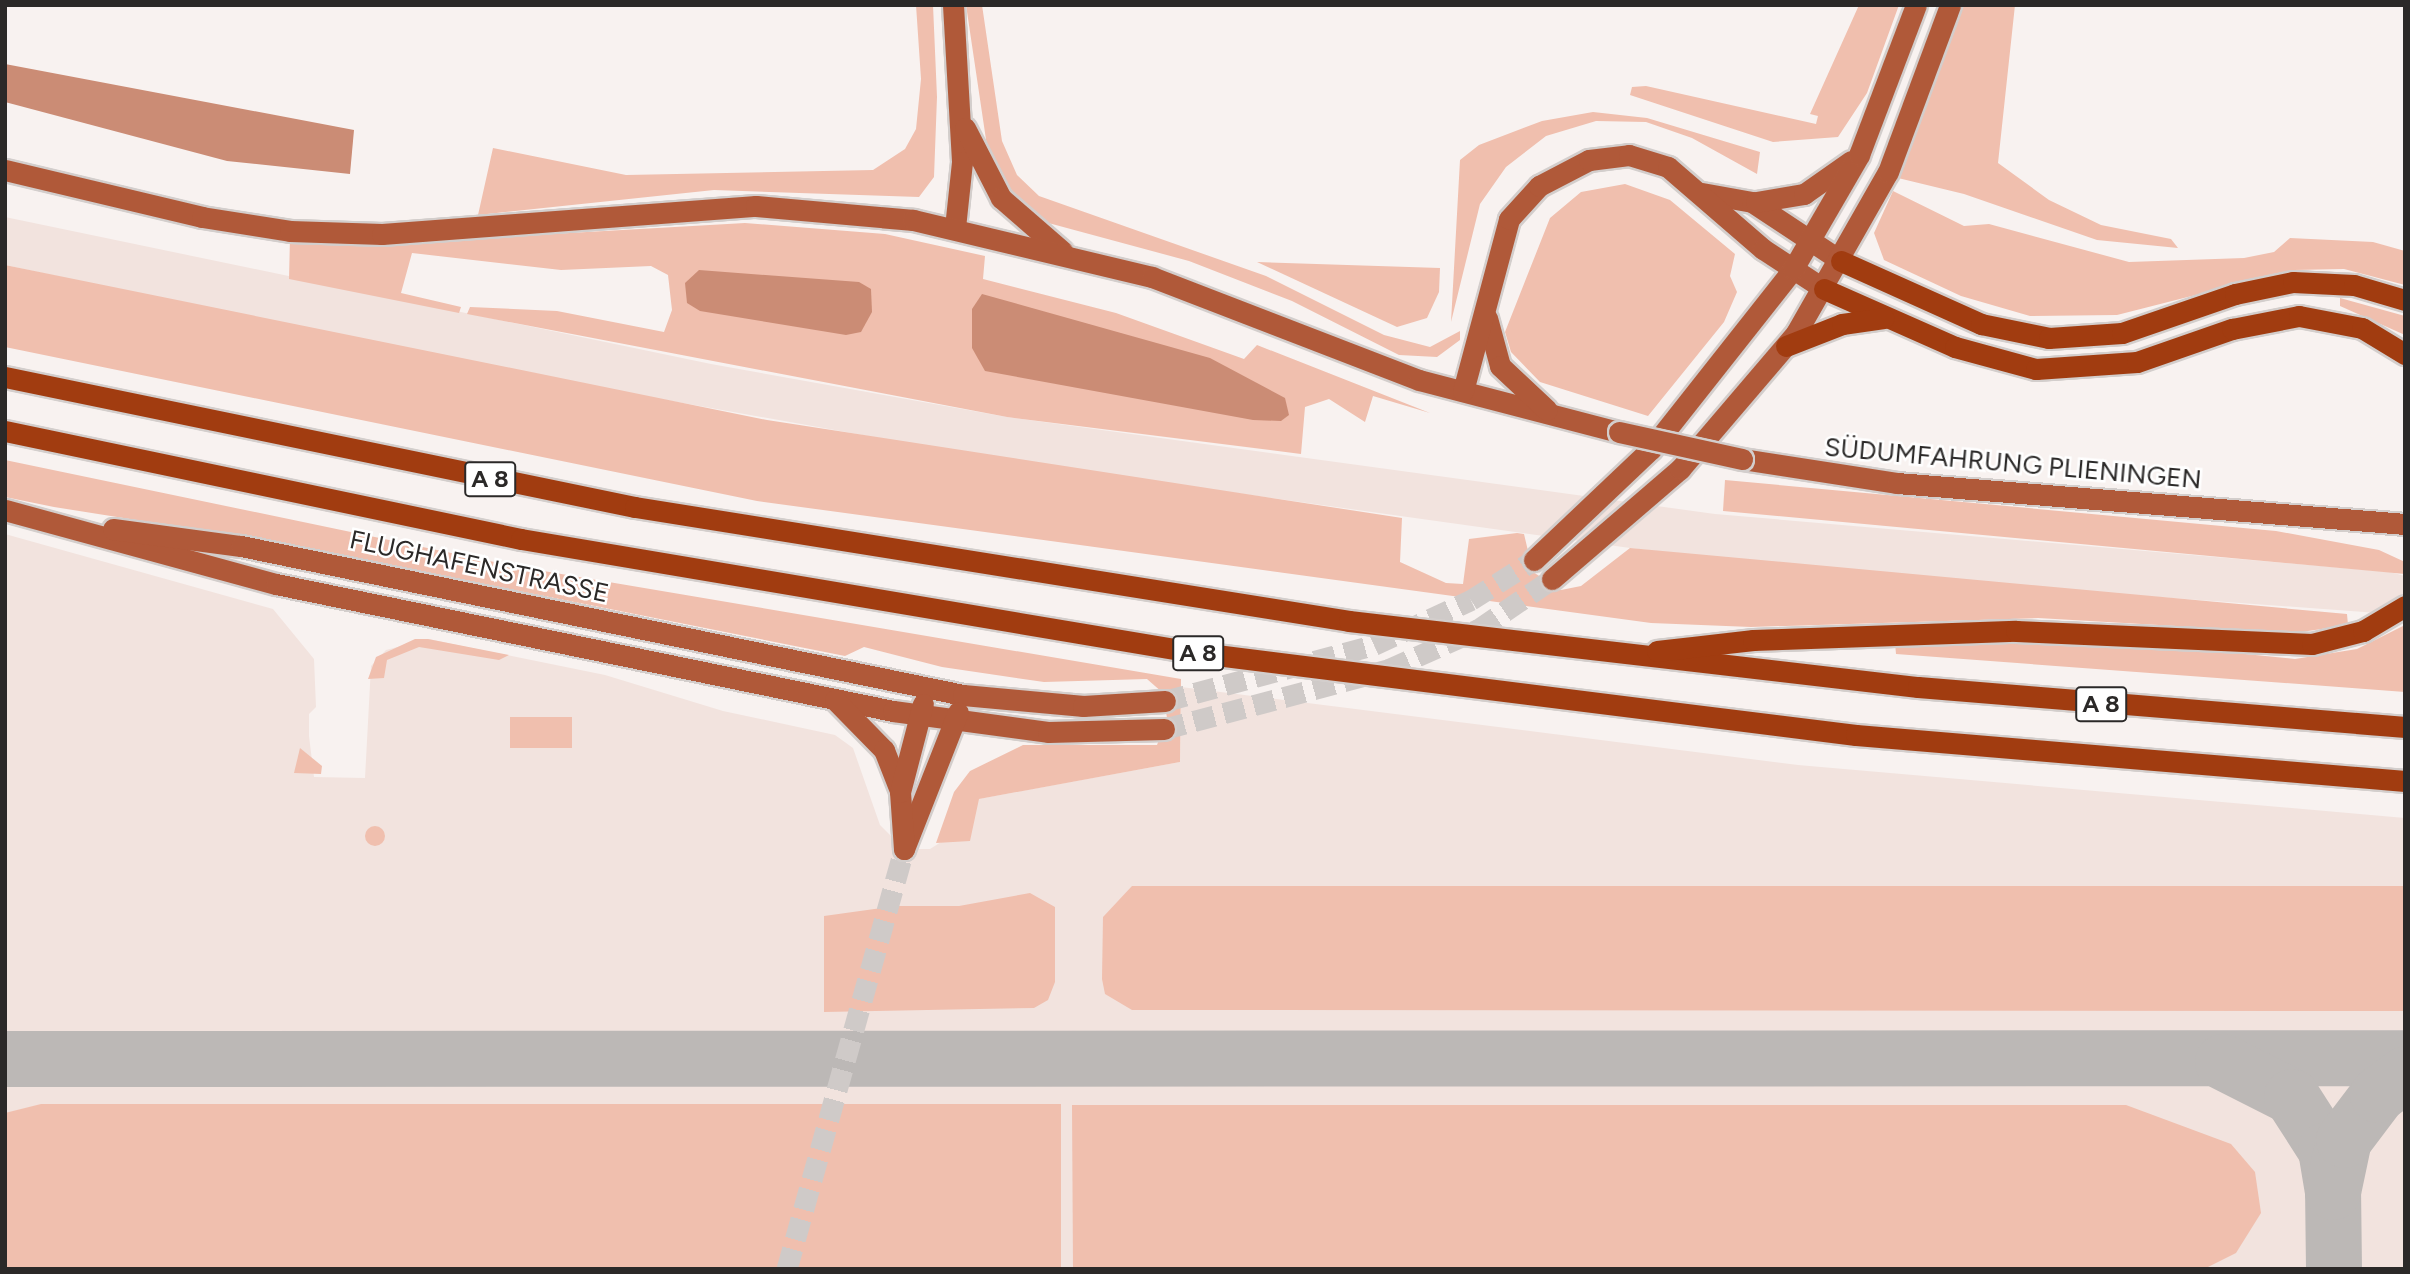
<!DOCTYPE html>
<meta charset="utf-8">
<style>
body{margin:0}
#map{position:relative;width:2410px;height:1274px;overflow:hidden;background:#f8f2f0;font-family:Figtree,sans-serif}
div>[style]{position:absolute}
.built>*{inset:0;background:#f2e3de}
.green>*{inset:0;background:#f0bfae;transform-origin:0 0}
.round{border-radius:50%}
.water>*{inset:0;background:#cb8c75}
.taxiway>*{height:56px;margin:-28px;padding:0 28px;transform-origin:28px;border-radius:28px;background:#bcb8b6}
.major-tunnel>*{height:21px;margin-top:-10.5px;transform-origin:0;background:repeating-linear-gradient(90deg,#cfcac8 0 21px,transparent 0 31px)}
.roads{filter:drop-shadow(2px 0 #d3cecc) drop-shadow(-2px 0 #d3cecc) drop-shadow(0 2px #d3cecc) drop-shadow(0 -2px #d3cecc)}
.major>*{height:21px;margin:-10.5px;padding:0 10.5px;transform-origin:10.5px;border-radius:10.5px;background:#b05939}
.highway>*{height:21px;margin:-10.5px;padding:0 10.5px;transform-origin:10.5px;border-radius:10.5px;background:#a13c10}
.bridges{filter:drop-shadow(2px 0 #d3cecc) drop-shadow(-2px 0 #d3cecc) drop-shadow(0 2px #d3cecc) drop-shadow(0 -2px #d3cecc)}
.major-bridge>*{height:21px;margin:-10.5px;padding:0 10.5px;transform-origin:10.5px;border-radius:10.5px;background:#b05939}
span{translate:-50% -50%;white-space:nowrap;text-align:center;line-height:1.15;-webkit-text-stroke:5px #fff;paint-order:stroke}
.shield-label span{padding:2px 5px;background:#fff;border:2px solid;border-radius:5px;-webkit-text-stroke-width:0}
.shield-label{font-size:24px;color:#2b2928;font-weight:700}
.street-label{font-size:26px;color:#2b2928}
.frame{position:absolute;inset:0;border:7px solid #2b2928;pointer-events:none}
</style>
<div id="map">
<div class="built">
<i style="clip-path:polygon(5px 217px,711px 364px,1007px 417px,1715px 514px,2390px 572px,2405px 576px,2405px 615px,1899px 578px,1630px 548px,1013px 462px,482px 367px,5px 265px)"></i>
<i style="clip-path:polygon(5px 534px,273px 609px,314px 659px,316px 707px,309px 714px,309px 736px,314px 777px,365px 778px,371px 666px,386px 650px,428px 639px,605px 675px,723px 711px,835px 735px,853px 748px,880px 825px,904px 849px,930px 849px,949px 837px,978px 799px,1180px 762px,1181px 687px,1798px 765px,2405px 818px,2405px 1269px,5px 1269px)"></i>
</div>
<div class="green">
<i style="clip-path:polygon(916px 5px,933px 5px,937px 97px,934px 177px,919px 197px,714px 190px,478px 215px,493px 148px,626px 175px,873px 170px,905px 149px,916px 129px,921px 79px)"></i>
<i style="clip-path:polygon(966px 5px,982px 5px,1002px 141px,1017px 175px,1039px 196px,1266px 276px,1384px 335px,1430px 347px,1460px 331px,1460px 340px,1437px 357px,1399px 355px,1292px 301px,1189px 261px,1041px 221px,1007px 192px,988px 153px)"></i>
<i style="clip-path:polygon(1859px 5px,1899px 5px,1867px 93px,1838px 137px,1773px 142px,1630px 95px,1632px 87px,1646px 86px,1816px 124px,1818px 116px,1810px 114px)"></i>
<i style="clip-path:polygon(1964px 5px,2015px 5px,1998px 163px,2049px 200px,2101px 225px,2171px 239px,2178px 248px,2097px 240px,1964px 194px,1898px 178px)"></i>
<i style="clip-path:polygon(1593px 112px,1647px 118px,1760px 152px,1757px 174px,1692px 138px,1646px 122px,1596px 121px,1546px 136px,1506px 167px,1480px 204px,1451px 322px,1460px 160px,1479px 145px,1542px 121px)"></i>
<i style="clip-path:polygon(1625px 184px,1670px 200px,1735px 254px,1730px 276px,1737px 292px,1724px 322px,1648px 416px,1540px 382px,1511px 352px,1505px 332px,1550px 218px,1581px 192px)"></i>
<i style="clip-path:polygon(1893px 191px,1964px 226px,1989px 224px,2129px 262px,2244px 258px,2274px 252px,2290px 238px,2373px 242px,2405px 251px,2405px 285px,2344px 269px,2294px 270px,2117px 315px,2030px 316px,1961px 296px,1884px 260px,1874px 233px)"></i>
<i style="clip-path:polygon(745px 223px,885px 234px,985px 256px,983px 279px,1116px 313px,1244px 359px,1257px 345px,1430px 413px,1373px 396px,1365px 422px,1329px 399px,1305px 407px,1301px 454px,1007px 417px,467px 314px,470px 307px,557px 311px,664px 332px,672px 310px,668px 275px,651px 266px,561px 270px,412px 253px,401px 293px,461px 307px,459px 313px,289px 279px,290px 238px,393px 243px)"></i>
<i style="clip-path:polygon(1257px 262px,1440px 268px,1439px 292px,1427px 318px,1397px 327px)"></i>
<i style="clip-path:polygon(5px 265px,767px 420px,1402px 518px,1400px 562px,1446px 583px,1463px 584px,1469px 539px,1517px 533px,1524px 534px,1533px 572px,1561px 590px,1581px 586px,1630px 548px,2347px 614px,2348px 625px,2295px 633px,2038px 618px,1751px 627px,1651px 623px,757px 501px,5px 347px)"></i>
<i style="clip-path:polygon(2340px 298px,2405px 316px,2405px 335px,2340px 306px)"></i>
<i style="clip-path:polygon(5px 460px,514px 566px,1181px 679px,1180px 762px,979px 799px,970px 841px,936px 843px,954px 792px,970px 771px,1023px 745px,1157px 745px,1167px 718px,1163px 693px,1147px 679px,1044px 682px,942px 667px,864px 647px,845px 656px,269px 541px,54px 507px,5px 497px)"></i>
<i style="clip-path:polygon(1725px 480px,2276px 531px,2379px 550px,2405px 562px,2405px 574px,1723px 511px)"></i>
<i style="clip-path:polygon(2405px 625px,2405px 692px,1896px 654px,1895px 643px,2135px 643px,2295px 659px,2357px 649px)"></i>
<i style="clip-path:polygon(415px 639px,428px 639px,509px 655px,499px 660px,419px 647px,387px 660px,384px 678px,368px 679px,376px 657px)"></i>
<i style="left:510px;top:717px;width:62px;height:31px"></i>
<i style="clip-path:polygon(300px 748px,322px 766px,321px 774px,294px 773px)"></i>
<i class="round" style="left:365px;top:826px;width:20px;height:20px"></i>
<i style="clip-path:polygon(1132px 886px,2405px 886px,2405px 1011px,1132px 1010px,1105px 994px,1102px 979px,1103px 917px)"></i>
<i style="clip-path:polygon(1030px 893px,1055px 907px,1055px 982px,1048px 1000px,1034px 1008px,824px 1012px,824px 916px,896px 906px,959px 906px)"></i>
<i style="clip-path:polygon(41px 1104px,1061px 1104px,1061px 1269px,5px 1269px,5px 1113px)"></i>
<i style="clip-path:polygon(1072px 1105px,2126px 1105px,2231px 1144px,2255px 1172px,2261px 1213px,2236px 1253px,2204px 1269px,1073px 1269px)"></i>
</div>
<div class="water">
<i style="clip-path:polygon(5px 64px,354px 130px,350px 174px,227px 161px,5px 102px)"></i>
<i style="clip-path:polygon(699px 270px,859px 282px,871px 289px,872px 312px,861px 332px,846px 335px,700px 311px,687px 303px,685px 283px)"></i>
<i style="clip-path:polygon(982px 294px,1210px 358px,1285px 398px,1289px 415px,1281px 421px,1253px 420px,985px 371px,972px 348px,972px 309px)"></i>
</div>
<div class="taxiway">
<i style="left:5px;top:1059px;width:2400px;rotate:-0.02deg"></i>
<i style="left:2223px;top:1062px;width:77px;rotate:26.9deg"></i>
<i style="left:2292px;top:1097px;width:63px;rotate:57.3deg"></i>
<i style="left:2326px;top:1150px;width:43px;rotate:80.5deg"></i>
<i style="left:2334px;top:1269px;width:77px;rotate:-90.7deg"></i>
<i style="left:2333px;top:1192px;width:53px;rotate:-78.1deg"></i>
<i style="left:2344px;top:1140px;width:56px;rotate:-52.9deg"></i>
<i style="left:2378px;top:1095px;width:34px;rotate:-37deg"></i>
</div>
<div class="major-tunnel">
<i style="left:1165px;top:701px;width:216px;rotate:-15deg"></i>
<i style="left:1374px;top:645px;width:107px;rotate:-24.9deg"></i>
<i style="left:1471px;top:600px;width:75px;rotate:-32.4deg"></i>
<i style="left:1164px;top:729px;width:233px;rotate:-14.9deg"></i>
<i style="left:1389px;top:669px;width:98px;rotate:-24deg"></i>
<i style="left:1479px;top:629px;width:88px;rotate:-34.4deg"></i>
<i style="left:787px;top:1269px;width:436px;rotate:-74.4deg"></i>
</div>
<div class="roads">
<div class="major">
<i style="left:953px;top:5px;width:157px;rotate:86.7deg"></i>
<i style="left:962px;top:162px;width:66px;rotate:96.1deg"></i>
<i style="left:965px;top:128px;width:79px;rotate:62.8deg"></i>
<i style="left:1001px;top:198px;width:81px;rotate:41deg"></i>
<i style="left:5px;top:170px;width:203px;rotate:13.4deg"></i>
<i style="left:202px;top:217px;width:89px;rotate:9deg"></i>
<i style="left:290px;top:231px;width:92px;rotate:1.9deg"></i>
<i style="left:382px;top:234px;width:375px;rotate:-4.3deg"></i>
<i style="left:756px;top:206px;width:158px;rotate:5.1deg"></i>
<i style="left:913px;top:220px;width:246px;rotate:13.4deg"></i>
<i style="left:1152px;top:277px;width:286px;rotate:21.1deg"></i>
<i style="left:1419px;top:380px;width:207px;rotate:14.6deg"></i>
<i style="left:1702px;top:193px;width:51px;rotate:10.2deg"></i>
<i style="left:1752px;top:202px;width:107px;rotate:33.5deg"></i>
<i style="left:1756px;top:202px;width:49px;rotate:-9.5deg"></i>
<i style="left:1804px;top:194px;width:57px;rotate:-35.1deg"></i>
<i style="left:1487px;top:318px;width:50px;rotate:74.8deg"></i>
<i style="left:1500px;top:366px;width:64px;rotate:43.1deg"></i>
<i style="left:1463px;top:391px;width:178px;rotate:-75deg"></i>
<i style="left:1509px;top:219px;width:45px;rotate:-47.7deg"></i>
<i style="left:1539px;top:186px;width:56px;rotate:-27.5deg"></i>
<i style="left:1589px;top:160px;width:40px;rotate:-7.1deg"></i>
<i style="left:1629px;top:155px;width:41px;rotate:17.1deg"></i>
<i style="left:1668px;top:167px;width:125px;rotate:40.8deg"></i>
<i style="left:1763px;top:249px;width:73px;rotate:33.3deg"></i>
<i style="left:1742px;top:459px;width:157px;rotate:8.8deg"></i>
<i style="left:1897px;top:483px;width:510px;rotate:4.61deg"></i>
<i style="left:5px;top:510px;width:281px;rotate:15.3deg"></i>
<i style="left:276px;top:584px;width:630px;rotate:11.63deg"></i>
<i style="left:893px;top:711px;width:156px;rotate:7.7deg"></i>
<i style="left:1048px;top:732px;width:116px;rotate:-1.5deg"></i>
<i style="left:113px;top:529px;width:129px;rotate:7.6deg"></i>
<i style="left:241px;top:546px;width:737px;rotate:11.66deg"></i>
<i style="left:963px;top:695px;width:121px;rotate:5.2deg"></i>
<i style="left:1083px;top:706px;width:82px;rotate:-3.5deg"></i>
<i style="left:1534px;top:560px;width:161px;rotate:-43.5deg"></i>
<i style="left:1651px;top:449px;width:229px;rotate:-51.7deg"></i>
<i style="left:1793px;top:269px;width:132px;rotate:-59.9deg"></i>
<i style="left:1859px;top:155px;width:160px;rotate:-69.2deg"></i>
<i style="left:1552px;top:579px;width:169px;rotate:-40.7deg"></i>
<i style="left:1680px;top:469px;width:179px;rotate:-49.5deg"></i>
<i style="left:1796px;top:333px;width:185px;rotate:-60.3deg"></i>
<i style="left:1888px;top:172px;width:178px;rotate:-69.6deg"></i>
<i style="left:835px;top:700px;width:70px;rotate:45.6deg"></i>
<i style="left:884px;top:750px;width:41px;rotate:68.5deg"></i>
<i style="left:904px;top:849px;width:147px;rotate:-68.5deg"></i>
<i style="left:904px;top:849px;width:57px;rotate:-94deg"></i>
<i style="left:900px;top:792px;width:91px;rotate:-75.4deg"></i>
</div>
<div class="highway">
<i style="left:1841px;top:261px;width:154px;rotate:24.2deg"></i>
<i style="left:1981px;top:324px;width:69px;rotate:11.6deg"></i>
<i style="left:2049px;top:338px;width:73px;rotate:-3.9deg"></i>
<i style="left:2122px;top:333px;width:120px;rotate:-19deg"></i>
<i style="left:2235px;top:294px;width:59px;rotate:-11.7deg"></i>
<i style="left:2293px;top:282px;width:61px;rotate:2.8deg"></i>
<i style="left:2354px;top:285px;width:53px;rotate:16.4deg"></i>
<i style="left:1824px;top:289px;width:143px;rotate:23.9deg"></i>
<i style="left:1955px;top:347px;width:84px;rotate:15.2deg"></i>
<i style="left:2036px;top:369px;width:101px;rotate:-4deg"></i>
<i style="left:2137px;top:362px;width:101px;rotate:-19.2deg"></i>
<i style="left:2232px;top:329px;width:68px;rotate:-11deg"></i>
<i style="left:2299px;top:316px;width:64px;rotate:10.8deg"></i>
<i style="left:2362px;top:328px;width:50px;rotate:31.2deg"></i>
<i style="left:1786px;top:346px;width:60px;rotate:-21.4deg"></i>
<i style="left:1842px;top:324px;width:42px;rotate:-8.1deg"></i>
<i style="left:5px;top:377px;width:643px;rotate:11.66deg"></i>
<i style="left:635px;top:507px;width:723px;rotate:9.07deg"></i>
<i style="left:1349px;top:621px;width:573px;rotate:6.62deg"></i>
<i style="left:1918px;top:687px;width:489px;rotate:4.7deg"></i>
<i style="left:5px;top:431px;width:527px;rotate:11.82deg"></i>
<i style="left:521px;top:539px;width:680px;rotate:9.56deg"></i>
<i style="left:1192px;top:652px;width:669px;rotate:7.13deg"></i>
<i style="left:1856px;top:735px;width:551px;rotate:4.79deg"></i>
<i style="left:1657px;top:651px;width:97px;rotate:-6.5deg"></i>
<i style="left:1753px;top:640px;width:263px;rotate:-2deg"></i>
<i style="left:2016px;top:631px;width:296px;rotate:2.5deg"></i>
<i style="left:2312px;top:644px;width:53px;rotate:-14.3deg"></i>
<i style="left:2363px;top:631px;width:49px;rotate:-30.8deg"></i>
</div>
</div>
<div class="bridges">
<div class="major-bridge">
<i style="left:1619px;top:432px;width:126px;rotate:12.4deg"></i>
</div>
</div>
<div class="shield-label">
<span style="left:490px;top:479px">A 8</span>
<span style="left:1198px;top:653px">A 8</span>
<span style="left:2101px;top:704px">A 8</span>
</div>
<div class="street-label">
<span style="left:2013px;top:464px;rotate:5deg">SÜDUMFAHRUNG PLIENINGEN</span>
<span style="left:479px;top:567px;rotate:12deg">FLUGHAFENSTRASSE</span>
</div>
<div class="frame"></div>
</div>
